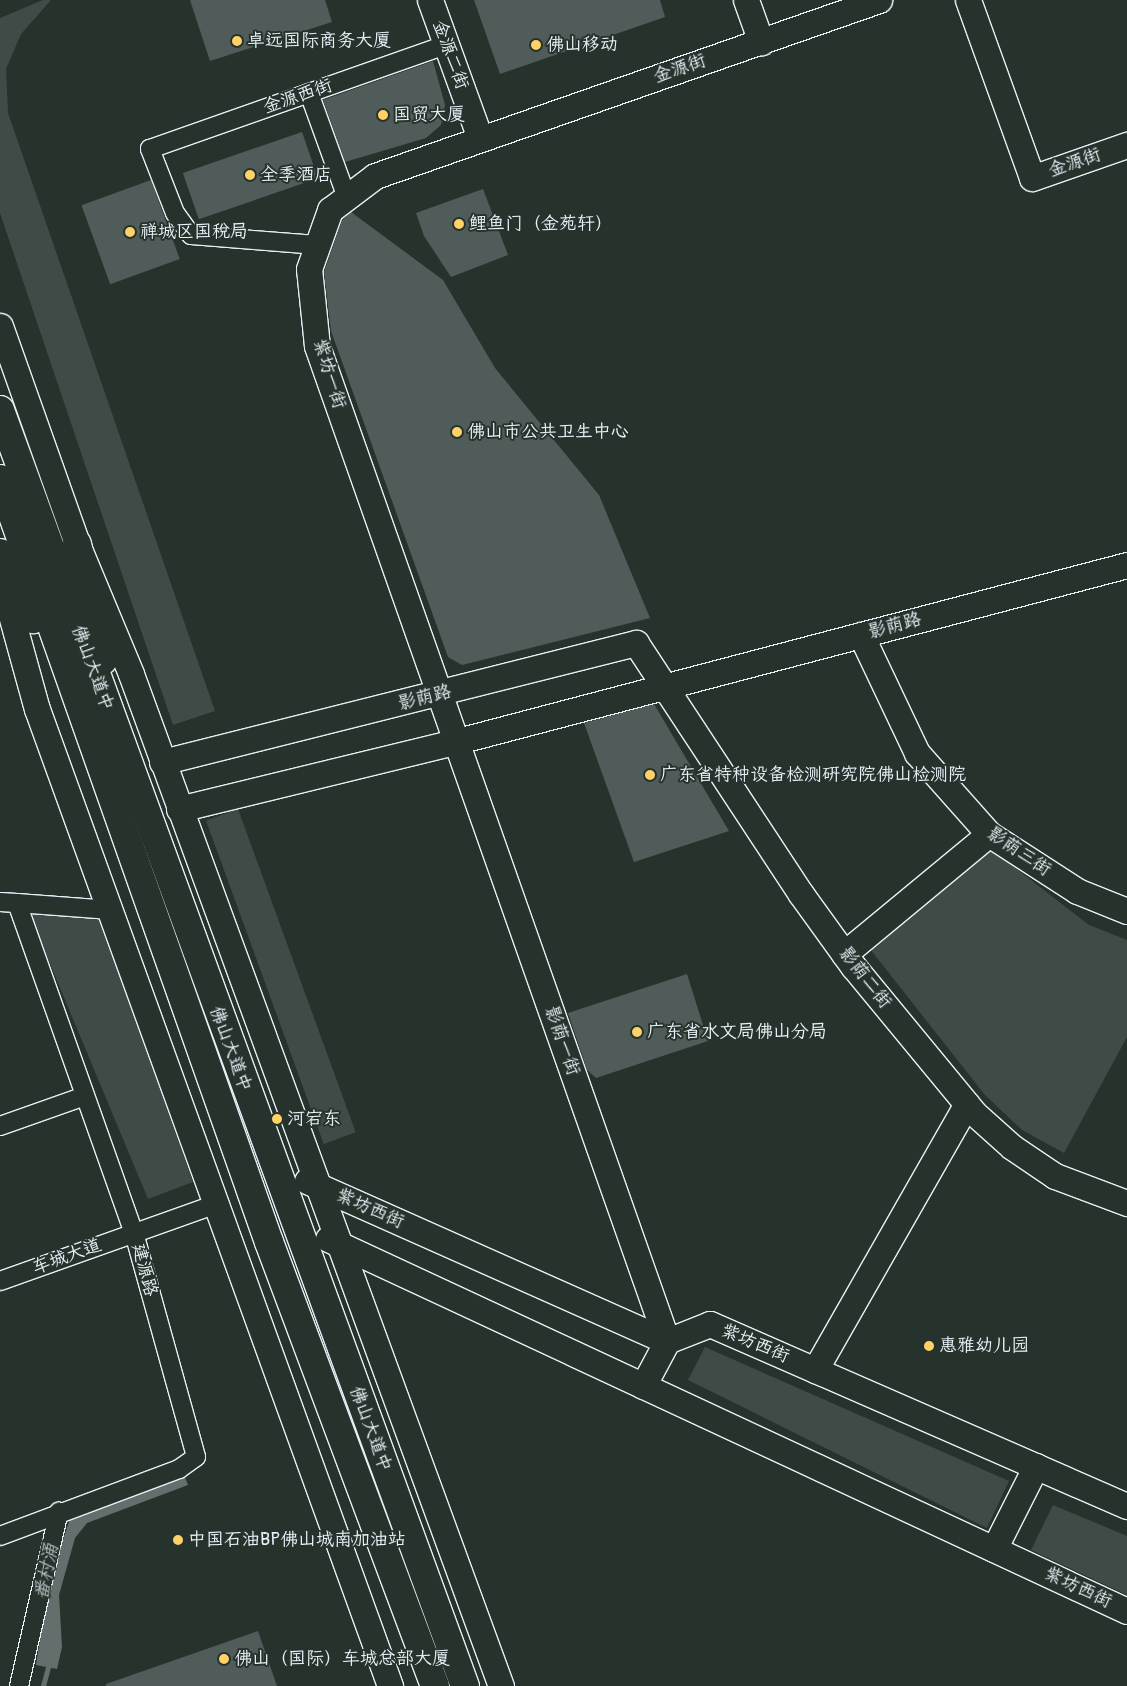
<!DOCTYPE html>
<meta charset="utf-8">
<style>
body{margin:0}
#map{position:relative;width:1127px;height:1686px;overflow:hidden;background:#26332d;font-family:Pangolin,"LXGW WenKai TC",sans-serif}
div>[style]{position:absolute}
.green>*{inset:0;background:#3e4b47;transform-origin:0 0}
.water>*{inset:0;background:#636f6d}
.stream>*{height:4.5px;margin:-2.25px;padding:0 2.25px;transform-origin:2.25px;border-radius:2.25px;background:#636f6d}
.building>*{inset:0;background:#505c59;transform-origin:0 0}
.roads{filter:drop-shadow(1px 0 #e8f1f8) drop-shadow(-1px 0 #e8f1f8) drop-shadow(0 1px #e8f1f8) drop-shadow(0 -1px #e8f1f8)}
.street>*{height:18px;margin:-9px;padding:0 9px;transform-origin:9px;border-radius:9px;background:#26332d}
.secondary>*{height:25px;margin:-12.5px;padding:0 12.5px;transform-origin:12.5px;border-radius:12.5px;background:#26332d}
.highway>*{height:28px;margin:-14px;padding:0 14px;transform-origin:14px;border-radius:14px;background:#26332d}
.dots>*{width:14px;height:14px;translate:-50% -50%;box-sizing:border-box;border:2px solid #26332d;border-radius:50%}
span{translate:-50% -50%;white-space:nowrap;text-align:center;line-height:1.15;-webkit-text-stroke:4px #26332d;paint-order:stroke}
.poi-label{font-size:18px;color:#e8f1f8}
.left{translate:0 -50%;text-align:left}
.street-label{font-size:18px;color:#e8f1f8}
.water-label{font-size:19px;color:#b3bdc0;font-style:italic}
</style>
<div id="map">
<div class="green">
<i style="clip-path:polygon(43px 0,51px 0,21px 34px,6px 69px,8px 113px,215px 711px,173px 725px,0 213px,0 18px)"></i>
<i style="left:238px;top:809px;width:344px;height:34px;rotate:70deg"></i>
<i style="clip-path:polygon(991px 849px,1089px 925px,1127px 940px,1127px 1037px,1064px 1153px,1022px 1130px,985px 1095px,870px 949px)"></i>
<i style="clip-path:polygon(28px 911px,98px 915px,193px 1182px,148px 1199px)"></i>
<i style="clip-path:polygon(705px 1347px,1009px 1481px,987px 1528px,688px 1380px)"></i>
<i style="clip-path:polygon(1053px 1505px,1127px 1536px,1127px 1595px,1031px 1550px)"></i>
</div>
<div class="water">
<i style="clip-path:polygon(184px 1475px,188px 1485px,87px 1523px,75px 1538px,59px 1595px,62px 1647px,57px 1669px,36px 1665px,50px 1578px,71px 1516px)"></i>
</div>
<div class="stream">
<i style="left:43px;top:1686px;width:24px;rotate:-75deg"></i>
</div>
<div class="building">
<i style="clip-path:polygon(190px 0,325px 0,332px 22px,210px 61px)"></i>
<i style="clip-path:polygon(474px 0,660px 0,665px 17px,500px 74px)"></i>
<i style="clip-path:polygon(433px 61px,445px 105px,441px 125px,426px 138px,345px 162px,323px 100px)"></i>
<i style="left:302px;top:132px;width:49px;height:126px;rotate:71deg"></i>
<i style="left:151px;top:180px;width:84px;height:74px;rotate:70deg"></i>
<i style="clip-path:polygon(483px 189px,508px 255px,451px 277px,424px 236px,416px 213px)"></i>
<i style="clip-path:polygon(351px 212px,443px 280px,495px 368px,599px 495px,650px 618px,462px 665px,448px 657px,331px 331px,324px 272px,342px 220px)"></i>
<i style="clip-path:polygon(654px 704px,729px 831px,634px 862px,584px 723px)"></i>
<i style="clip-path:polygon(687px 974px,708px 1041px,596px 1078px,587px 1070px,568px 1013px)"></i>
<i style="clip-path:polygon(258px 1631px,277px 1686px,106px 1686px,106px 1684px)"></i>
</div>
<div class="roads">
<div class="street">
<i style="left:309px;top:93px;width:112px;rotate:70.1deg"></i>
<i style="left:317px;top:245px;width:126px;rotate:-175.5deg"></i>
<i style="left:191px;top:235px;width:27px;rotate:-126deg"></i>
<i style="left:175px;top:213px;width:69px;rotate:-111.3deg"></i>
<i style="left:150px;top:149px;width:314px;rotate:-19.4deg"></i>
<i style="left:0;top:902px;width:17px;rotate:3deg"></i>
<i style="left:17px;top:903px;width:350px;rotate:70.5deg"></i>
<i style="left:134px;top:1233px;width:232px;rotate:74.5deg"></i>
<i style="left:196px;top:1457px;width:21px;rotate:145deg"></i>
<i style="left:179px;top:1469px;width:191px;rotate:159.5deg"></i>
<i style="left:17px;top:903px;width:94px;rotate:4.3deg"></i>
<i style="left:0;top:1126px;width:90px;rotate:-19.4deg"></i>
<i style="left:0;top:1281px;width:232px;rotate:-19.6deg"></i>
<i style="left:19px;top:1686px;width:179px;rotate:-77.1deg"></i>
</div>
<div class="secondary">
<i style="left:430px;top:0;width:147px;rotate:70.1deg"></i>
<i style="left:746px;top:0;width:45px;rotate:70.3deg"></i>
<i style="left:968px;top:0;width:189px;rotate:70.2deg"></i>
<i style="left:1032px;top:178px;width:101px;rotate:-19.2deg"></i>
<i style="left:0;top:326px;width:231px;rotate:70.5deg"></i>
<i style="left:77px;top:544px;width:141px;rotate:67.4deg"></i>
<i style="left:131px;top:674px;width:1078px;rotate:69.92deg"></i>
<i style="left:0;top:575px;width:139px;rotate:74.6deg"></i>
<i style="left:37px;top:709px;width:1039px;rotate:70.13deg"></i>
<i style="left:861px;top:635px;width:131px;rotate:64.6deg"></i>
<i style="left:917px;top:753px;width:108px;rotate:48.4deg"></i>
<i style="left:989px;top:834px;width:105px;rotate:32.9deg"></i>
<i style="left:1077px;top:891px;width:54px;rotate:21.8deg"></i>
<i style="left:162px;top:762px;width:489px;rotate:-14.1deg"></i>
<i style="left:636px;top:643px;width:300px;rotate:56.7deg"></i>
<i style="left:801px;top:894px;width:89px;rotate:54.2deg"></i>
<i style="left:853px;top:966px;width:190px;rotate:50.5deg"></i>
<i style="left:974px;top:1113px;width:51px;rotate:41.8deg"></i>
<i style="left:1012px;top:1147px;width:52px;rotate:34deg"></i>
<i style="left:1055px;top:1176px;width:77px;rotate:20.6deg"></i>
<i style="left:179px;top:809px;width:287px;rotate:-13.7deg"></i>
<i style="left:458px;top:741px;width:692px;rotate:-14.74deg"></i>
<i style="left:844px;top:954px;width:188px;rotate:-39.6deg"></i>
<i style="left:307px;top:1181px;width:394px;rotate:24deg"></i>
<i style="left:667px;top:1341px;width:46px;rotate:-21.6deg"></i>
<i style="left:710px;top:1324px;width:455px;rotate:23.6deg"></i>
<i style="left:328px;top:1239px;width:881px;rotate:24.97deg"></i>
<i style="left:815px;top:1370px;width:306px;rotate:-60.3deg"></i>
<i style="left:643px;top:1386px;width:51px;rotate:-61.9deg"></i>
<i style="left:667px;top:1341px;width:1055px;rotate:-109.38deg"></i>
<i style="left:317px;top:346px;width:77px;rotate:-95.9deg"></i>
<i style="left:309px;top:269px;width:63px;rotate:-70.4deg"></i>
<i style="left:330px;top:210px;width:56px;rotate:-37.1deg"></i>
<i style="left:375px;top:176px;width:534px;rotate:-19.25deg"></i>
<i style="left:994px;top:1549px;width:93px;rotate:-63.2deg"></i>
</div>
<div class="highway">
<i style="left:0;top:410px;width:1358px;rotate:69.98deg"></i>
<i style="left:0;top:479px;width:809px;rotate:70.58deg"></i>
<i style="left:269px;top:1242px;width:474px;rotate:69.5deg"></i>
<i style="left:77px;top:544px;width:119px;rotate:77.4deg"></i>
<i style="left:0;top:553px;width:74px;rotate:63.4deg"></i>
</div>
</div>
<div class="dots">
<i style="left:237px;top:41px;background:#ffd166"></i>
<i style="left:536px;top:45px;background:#ffd166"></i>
<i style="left:383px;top:115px;background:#ffd166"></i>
<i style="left:250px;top:175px;background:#ffd166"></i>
<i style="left:459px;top:224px;background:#ffd166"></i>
<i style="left:130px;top:232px;background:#ffd166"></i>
<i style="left:457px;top:432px;background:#ffd166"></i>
<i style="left:650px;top:775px;background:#ffd166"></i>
<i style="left:637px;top:1032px;background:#ffd166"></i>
<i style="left:277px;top:1119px;background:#ffd166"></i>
<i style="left:929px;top:1346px;background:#ffd166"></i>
<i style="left:178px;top:1540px;background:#ffd166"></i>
<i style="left:224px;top:1659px;background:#ffd166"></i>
</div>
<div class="poi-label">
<span class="left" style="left:247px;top:41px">卓远国际商务大厦</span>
<span class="left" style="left:546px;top:45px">佛山移动</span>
<span class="left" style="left:393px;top:115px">国贸大厦</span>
<span class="left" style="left:260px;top:175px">全季酒店</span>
<span class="left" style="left:469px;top:224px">鲤鱼门（金苑轩）</span>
<span class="left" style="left:140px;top:232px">禅城区国税局</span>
<span class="left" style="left:467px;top:432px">佛山市公共卫生中心</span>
<span class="left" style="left:660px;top:775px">广东省特种设备检测研究院佛山检测院</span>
<span class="left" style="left:647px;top:1032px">广东省水文局佛山分局</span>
<span class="left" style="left:287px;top:1119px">河宕东</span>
<span class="left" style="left:939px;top:1346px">惠雅幼儿园</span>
<span class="left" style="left:188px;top:1540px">中国石油BP佛山城南加油站</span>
<span class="left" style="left:234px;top:1659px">佛山（国际）车城总部大厦</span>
</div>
<div class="street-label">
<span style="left:450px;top:55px;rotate:70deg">金源二街</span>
<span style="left:680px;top:69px;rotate:-19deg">金源街</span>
<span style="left:298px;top:97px;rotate:-19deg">金源西街</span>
<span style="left:1075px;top:163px;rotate:-19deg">金源街</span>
<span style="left:329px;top:374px;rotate:73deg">紫坊一街</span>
<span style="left:895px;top:626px;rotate:-15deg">影荫路</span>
<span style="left:92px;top:668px;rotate:70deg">佛山大道中</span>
<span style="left:425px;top:698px;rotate:-14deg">影荫路</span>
<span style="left:1019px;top:852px;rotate:34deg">影荫三街</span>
<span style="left:865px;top:978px;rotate:52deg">影荫二街</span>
<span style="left:562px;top:1041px;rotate:71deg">影荫一街</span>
<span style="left:230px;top:1049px;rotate:70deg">佛山大道中</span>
<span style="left:370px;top:1209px;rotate:24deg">紫坊西街</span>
<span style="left:67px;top:1257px;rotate:-20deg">车城大道</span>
<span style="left:144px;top:1270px;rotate:75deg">建源路</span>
<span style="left:755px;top:1344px;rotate:23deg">紫坊西街</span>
<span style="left:370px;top:1429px;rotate:70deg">佛山大道中</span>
<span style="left:1078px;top:1588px;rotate:25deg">紫坊西街</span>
</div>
<div class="water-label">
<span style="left:47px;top:1572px;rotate:-79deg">番村涌</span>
</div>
</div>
